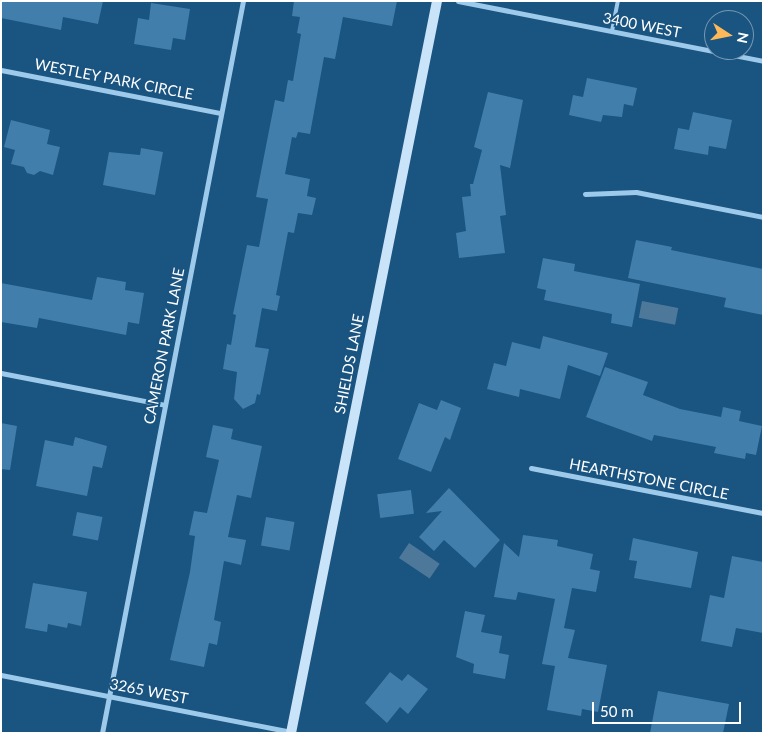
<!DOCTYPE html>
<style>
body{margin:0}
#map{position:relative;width:764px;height:734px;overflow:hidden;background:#1a5481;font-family:Lato,sans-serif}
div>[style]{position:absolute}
.water>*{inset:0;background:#4e789a;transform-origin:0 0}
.building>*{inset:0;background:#427eab;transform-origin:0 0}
.lane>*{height:4px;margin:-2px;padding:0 2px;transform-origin:2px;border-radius:2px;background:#9dcaeb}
.street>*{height:5px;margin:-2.5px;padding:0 2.5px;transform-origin:2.5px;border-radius:2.5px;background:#9dcaeb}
.secondary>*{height:10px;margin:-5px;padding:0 5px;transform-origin:5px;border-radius:5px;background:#c9e3f8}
span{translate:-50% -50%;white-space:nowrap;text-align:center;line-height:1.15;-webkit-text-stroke:4px #1a5481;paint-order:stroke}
.street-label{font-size:15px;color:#fff}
.frame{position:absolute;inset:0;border:2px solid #fff;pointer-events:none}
.north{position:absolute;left:704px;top:10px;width:50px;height:50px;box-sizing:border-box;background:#1a5481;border:1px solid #7698b3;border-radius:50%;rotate:101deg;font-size:14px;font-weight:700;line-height:20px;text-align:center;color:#fff}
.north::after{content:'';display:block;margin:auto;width:18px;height:22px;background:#fdb959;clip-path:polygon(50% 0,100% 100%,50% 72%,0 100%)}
.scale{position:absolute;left:592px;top:702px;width:149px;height:22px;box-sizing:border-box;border:2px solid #fff;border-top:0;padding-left:6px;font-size:15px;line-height:18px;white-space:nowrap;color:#fff;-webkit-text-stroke:4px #1a5481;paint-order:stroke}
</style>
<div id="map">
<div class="water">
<i style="left:642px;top:301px;width:37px;height:17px;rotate:11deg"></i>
<i style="left:409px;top:543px;width:37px;height:18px;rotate:34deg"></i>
</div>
<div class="building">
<i style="clip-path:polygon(1px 1px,103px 1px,98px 24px,63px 17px,61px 30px,1px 18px)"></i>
<i style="clip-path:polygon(294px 1px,397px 1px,392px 26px,343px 17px,335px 59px,324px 57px,310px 134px,298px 132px,296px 138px,292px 137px,285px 174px,310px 179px,307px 196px,316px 198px,312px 215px,298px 213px,294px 233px,288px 232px,276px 295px,280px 296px,277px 311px,262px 308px,255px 347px,269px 349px,260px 395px,257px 394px,255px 403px,243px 409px,234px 399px,237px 372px,223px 369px,227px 344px,231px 345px,236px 315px,233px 314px,247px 245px,259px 247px,268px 199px,256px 197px,275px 100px,284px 102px,288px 80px,293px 81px,301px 34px,297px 33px,300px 17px,292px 16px)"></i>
<i style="clip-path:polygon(151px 3px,190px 9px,185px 40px,173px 38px,171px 50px,134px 44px,138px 18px,149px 20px)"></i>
<i style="clip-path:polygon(587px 78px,637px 88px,633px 106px,624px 104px,622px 117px,603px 115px,601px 122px,569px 115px,573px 95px,583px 97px)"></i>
<i style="clip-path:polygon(488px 92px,523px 100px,510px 168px,500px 165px,506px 215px,500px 216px,505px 253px,459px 258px,456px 233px,466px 231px,462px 197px,471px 196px,470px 184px,473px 184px,482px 150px,474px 147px)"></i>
<i style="clip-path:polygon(693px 112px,732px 120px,726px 149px,709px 146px,708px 155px,674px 149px,678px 128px,689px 130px)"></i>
<i style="clip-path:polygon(11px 120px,50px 130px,47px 144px,60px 147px,53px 175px,40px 171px,34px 175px,27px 173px,24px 167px,11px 164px,15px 150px,4px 147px)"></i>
<i style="clip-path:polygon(141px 148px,163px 152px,155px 195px,103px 185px,109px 152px,140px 155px)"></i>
<i style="clip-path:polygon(636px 240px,672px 247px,671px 250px,763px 269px,763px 315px,724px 307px,726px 298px,628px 278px)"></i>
<i style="clip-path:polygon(543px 258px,575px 264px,574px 271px,640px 284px,632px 327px,611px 323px,612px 314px,544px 300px,546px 290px,537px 288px)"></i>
<i style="clip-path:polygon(97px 277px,126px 282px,125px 290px,144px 293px,139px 324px,128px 322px,126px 335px,39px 318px,37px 328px,1px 322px,1px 283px,92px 300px)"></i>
<i style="clip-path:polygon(543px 336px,608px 353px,600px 376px,568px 365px,560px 399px,520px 389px,519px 397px,487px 389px,494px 363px,506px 366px,512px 342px,540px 349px)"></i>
<i style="clip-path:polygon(605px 367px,648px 382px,643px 395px,680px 409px,721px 417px,723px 407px,741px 411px,739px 421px,762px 426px,756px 455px,746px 453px,745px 459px,714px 453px,716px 447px,654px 435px,652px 441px,586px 417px)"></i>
<i style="clip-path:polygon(441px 400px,461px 408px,450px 440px,445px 437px,431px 472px,398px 459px,419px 403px,437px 410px)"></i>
<i style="clip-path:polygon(1px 423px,17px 426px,10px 470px,1px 469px)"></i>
<i style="clip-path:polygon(213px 425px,233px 429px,231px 439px,262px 446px,251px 498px,237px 495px,228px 537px,246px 540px,241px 565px,224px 561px,214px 620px,221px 622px,217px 645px,209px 643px,204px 667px,170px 660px,190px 572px,195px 536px,189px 535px,194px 511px,207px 513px,219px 460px,206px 457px)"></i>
<i style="clip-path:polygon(75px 437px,107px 446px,102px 468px,93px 466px,87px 496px,36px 486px,45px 440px,73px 446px)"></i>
<i style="clip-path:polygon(449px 488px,500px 540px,475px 568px,444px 540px,434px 551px,419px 537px,442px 511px,426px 513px)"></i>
<i style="left:411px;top:490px;width:24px;height:34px;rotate:83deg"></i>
<i style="left:77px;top:512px;width:26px;height:24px;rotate:11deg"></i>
<i style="left:266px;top:517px;width:29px;height:29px;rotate:10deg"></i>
<i style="clip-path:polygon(523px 535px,558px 540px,557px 546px,593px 554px,590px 569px,600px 571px,596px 592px,572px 588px,564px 628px,575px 630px,568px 658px,607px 665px,598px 712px,582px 709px,581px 716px,547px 710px,555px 666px,542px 664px,555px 599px,518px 592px,516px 600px,494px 597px,504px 543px,519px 557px)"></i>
<i style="clip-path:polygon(633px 538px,698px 552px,691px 588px,634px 578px,637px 561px,629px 560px)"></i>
<i style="clip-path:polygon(732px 556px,763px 562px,763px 633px,736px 628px,732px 647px,701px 641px,710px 595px,724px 598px)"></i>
<i style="clip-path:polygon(33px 583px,87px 592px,81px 626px,68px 623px,67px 628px,48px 624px,47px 632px,25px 628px)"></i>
<i style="clip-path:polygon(465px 611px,485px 615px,481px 632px,502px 636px,499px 653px,509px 655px,505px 679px,473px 673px,474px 664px,456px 657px)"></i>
<i style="clip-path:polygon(390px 672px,402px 681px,408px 674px,428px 689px,408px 714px,400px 707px,387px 723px,365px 703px)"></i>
<i style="clip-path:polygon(658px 691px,729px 704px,723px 733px,650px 733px)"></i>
</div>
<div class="lane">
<i style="left:612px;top:31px;width:31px;rotate:-79deg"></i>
</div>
<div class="street">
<i style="left:458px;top:1px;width:311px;rotate:11.1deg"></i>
<i style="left:1px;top:70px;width:224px;rotate:11.1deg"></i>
<i style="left:585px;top:194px;width:51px;rotate:-2.2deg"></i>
<i style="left:636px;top:192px;width:129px;rotate:11.1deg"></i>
<i style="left:1px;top:373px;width:167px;rotate:11deg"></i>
<i style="left:531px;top:468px;width:236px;rotate:11deg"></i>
<i style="left:1px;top:675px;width:296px;rotate:11.1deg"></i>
<i style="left:102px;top:733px;width:745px;rotate:-79.1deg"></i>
</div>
<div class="secondary">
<i style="left:291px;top:733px;width:746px;rotate:-78.72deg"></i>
</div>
<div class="street-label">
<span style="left:642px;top:25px;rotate:11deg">3400 WEST</span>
<span style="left:114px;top:79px;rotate:11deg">WESTLEY PARK CIRCLE</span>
<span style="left:164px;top:346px;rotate:-79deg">CAMERON PARK LANE</span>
<span style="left:349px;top:364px;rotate:-79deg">SHIELDS LANE</span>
<span style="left:649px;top:479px;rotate:11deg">HEARTHSTONE CIRCLE</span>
<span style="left:149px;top:691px;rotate:11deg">3265 WEST</span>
</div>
<div class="frame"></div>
<div class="north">N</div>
<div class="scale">50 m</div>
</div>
